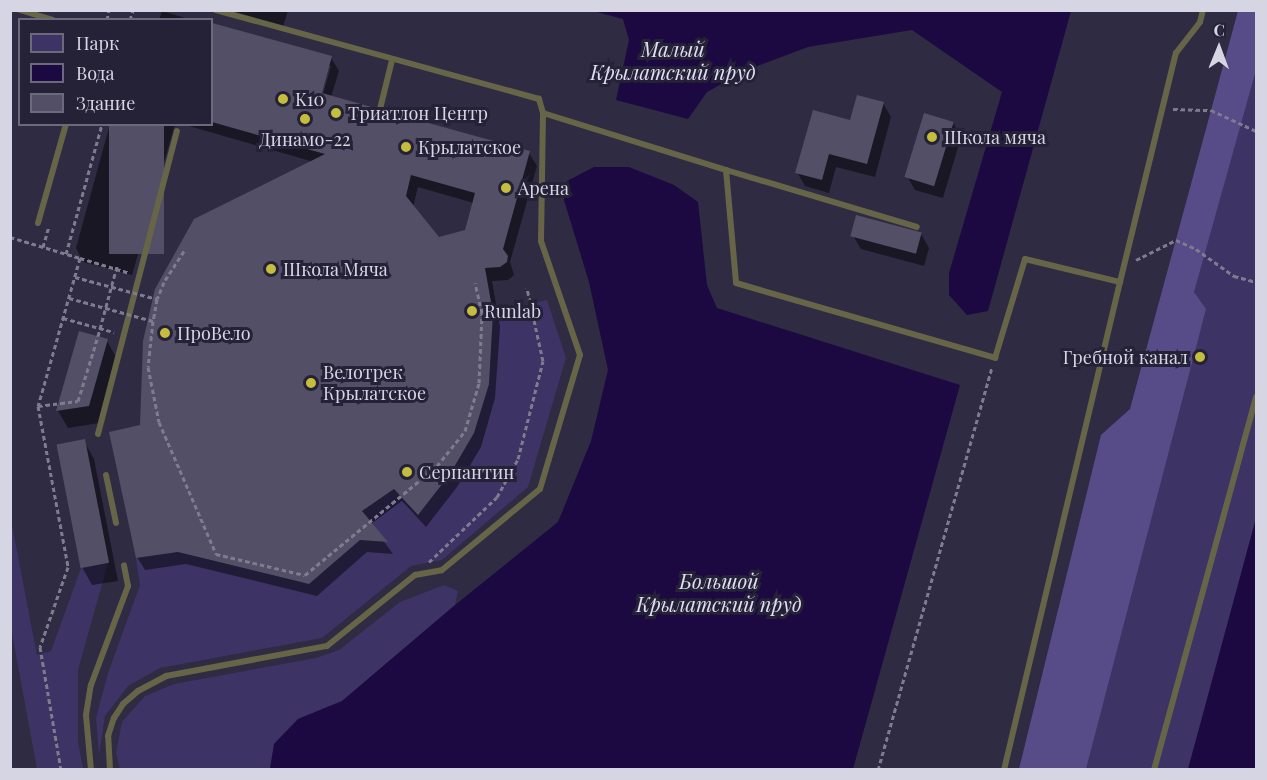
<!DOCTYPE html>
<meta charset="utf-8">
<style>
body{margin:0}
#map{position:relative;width:1267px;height:780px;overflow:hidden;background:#2f2b42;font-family:"Playfair Display",serif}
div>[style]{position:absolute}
.green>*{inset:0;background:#3d3365}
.forest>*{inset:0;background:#574b88}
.water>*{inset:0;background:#1c0941}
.shadow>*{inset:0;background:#0007}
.building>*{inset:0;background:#524f67;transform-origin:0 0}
.path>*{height:3px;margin-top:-1.5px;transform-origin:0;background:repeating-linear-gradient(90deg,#7e7c8e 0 4.5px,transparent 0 7.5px)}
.lane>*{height:6px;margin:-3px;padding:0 3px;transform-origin:3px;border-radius:3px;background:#666548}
.path-bridge>*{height:3px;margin-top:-1.5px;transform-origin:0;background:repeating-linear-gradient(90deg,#7e7c8e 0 4.5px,transparent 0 7.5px)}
.dots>*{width:16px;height:16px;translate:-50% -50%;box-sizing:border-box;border:3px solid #252137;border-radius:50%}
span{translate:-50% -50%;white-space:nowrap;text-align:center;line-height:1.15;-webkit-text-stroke:6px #252137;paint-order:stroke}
.poi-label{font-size:18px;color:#d6d5e3}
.left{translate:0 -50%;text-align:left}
.right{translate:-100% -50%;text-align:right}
.water-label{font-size:20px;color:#e1dff2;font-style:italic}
.frame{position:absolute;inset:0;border:12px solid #d6d5e3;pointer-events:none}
.legend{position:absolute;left:18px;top:18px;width:195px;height:108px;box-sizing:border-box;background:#252137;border:2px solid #6c697c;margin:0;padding:8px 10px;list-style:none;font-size:18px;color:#d6d5e3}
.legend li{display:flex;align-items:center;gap:12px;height:30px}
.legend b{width:30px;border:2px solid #6c697c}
.north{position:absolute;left:1189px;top:18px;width:60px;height:60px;-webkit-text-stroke:4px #252137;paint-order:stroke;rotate:1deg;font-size:16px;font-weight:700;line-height:24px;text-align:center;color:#d6d5e3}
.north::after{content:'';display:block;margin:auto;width:21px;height:27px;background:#d6d5e3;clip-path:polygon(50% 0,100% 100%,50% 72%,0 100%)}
</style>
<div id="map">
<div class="green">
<i style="clip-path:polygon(1238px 11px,1256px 11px,1256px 769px,1019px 770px,1101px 435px,1130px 409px)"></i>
<i style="clip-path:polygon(547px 300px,566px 358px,528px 487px,442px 560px,411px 566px,322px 638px,160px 668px,128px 686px,105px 716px,99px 755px,96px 718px,108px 673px,140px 585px,136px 558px,178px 552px,360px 540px,387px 541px,362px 511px,394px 489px,418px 515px,489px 384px,493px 313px)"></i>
<i style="clip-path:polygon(10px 515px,37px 655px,51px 651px,81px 568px,108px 563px,78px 670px,78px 741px,83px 769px,37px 769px,11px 628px)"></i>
<i style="clip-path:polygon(444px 585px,458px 591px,455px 605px,342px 701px,298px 719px,274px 744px,270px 769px,120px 769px,116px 753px,122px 722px,145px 696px,174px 684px,316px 658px,339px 650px,400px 602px)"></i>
</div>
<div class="forest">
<i style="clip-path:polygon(1238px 11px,1256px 11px,1256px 70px,1194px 292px,1206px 309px,1086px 769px,1019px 769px,1101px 435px,1130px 409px)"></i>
</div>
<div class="water">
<i style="clip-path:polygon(593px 11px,1071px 11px,988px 311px,967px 315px,949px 295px,949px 273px,1002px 92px,912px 30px,808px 47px,747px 70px,707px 92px,688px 119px,616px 100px,629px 40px,623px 19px)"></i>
<i style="clip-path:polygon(594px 167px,629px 167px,674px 185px,698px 202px,707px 285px,717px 308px,960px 385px,853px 769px,270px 769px,274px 744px,298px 719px,342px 701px,455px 605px,558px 522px,591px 441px,608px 370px,589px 282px,564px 200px,567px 181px)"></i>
<i style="clip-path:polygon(1256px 518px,1256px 769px,1188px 769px)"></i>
</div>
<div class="shadow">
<i style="clip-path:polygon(214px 10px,288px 10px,282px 30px)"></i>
<i style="clip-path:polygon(162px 11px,192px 20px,159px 20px)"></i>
<i style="clip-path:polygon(evenodd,212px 25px,331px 58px,339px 71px,331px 97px,378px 116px,529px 153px,537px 166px,510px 262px,514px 275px,508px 280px,492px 281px,500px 327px,495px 398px,481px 447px,457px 487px,426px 527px,402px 501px,371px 524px,393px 554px,367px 552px,317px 596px,186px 564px,145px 570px,137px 557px,314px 162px,182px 124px,212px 124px,212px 25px,328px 66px,331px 66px,321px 101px,318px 100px,328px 66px,212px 25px,418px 187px,474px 203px,466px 232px,438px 239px,413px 207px,418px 187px)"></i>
<i style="clip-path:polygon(883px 103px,891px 117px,875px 177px,836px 167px,829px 193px,805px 186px,797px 172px,851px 122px)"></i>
<i style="clip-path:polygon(953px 123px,961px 137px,943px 198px,915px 190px,907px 176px)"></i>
<i style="clip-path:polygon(110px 124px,175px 124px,132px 275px,83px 262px,76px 248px)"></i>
<i style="clip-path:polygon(921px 234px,929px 248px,924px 266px,861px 249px,853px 236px)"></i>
<i style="clip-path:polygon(80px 333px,107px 341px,117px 359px,99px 423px,68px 428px,58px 411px)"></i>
<i style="clip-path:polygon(84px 441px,94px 459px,118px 581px,92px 585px,82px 567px)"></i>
</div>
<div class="building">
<i style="clip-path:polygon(evenodd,212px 23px,332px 56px,322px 93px,375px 108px,378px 114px,385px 111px,530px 151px,503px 249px,508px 256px,507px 262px,500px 267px,485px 268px,493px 313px,489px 384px,474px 433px,450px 474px,418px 515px,394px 489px,362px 511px,388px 542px,360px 540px,309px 584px,178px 552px,136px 558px,109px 432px,140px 425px,143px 341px,155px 289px,194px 219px,325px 154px,212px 122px,212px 23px,411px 175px,475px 193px,465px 230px,439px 237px,406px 196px,411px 175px)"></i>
<i style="clip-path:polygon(857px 95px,884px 102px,867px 164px,829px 154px,822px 180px,795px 173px,813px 110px,850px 120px)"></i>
<i style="left:924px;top:113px;width:31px;height:67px;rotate:17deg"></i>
<i style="left:109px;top:124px;width:55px;height:130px"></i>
<i style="left:856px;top:215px;width:68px;height:22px;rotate:15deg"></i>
<i style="clip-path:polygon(79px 331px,108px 339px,89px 406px,56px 411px)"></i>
<i style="left:85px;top:439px;width:126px;height:29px;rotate:79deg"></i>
</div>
<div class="path">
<i style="left:107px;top:20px;width:10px;rotate:-79deg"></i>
<i style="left:130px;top:20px;width:10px;rotate:-73deg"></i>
<i style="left:1173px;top:109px;width:38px;rotate:2deg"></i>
<i style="left:1211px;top:110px;width:50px;rotate:25deg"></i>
<i style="left:10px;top:237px;width:73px;rotate:16.7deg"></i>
<i style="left:80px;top:258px;width:154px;rotate:105.8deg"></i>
<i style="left:38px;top:406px;width:164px;rotate:79.4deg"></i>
<i style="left:68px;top:567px;width:85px;rotate:109.3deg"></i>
<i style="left:40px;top:647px;width:125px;rotate:80.3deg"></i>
<i style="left:43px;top:247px;width:22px;rotate:-74deg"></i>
<i style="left:184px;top:251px;width:37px;rotate:123deg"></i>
<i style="left:164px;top:282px;width:18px;rotate:112deg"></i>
<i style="left:157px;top:299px;width:22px;rotate:100deg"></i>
<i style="left:153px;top:321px;width:46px;rotate:96.2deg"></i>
<i style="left:148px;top:367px;width:56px;rotate:78.7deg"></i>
<i style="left:159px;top:422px;width:144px;rotate:66.6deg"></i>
<i style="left:216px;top:554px;width:91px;rotate:13.3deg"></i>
<i style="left:305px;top:575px;width:171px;rotate:-39.5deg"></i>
<i style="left:437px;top:466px;width:45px;rotate:-51.3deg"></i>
<i style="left:465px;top:431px;width:50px;rotate:-73.7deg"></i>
<i style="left:479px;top:383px;width:70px;rotate:-87.5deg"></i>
<i style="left:482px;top:313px;width:31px;rotate:-103deg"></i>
<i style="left:66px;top:254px;width:135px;rotate:-74.5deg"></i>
<i style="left:80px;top:258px;width:52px;rotate:16.7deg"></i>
<i style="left:1136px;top:260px;width:45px;rotate:-26.6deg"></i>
<i style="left:1176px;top:240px;width:22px;rotate:24deg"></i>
<i style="left:1196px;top:249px;width:47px;rotate:35.4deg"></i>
<i style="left:1234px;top:276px;width:23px;rotate:15deg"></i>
<i style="left:63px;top:318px;width:53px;rotate:15.4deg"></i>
<i style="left:38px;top:406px;width:40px;rotate:-7.1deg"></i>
<i style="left:78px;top:401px;width:68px;rotate:-72.9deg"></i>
<i style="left:429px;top:562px;width:94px;rotate:-43.7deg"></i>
<i style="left:497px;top:497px;width:43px;rotate:-61.1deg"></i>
<i style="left:518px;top:459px;width:101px;rotate:-75.7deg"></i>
<i style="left:543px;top:361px;width:75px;rotate:-102.4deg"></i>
<i style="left:878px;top:770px;width:418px;rotate:-74.2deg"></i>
</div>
<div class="lane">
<i style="left:20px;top:10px;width:34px;rotate:17deg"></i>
<i style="left:380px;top:109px;width:50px;rotate:-76.2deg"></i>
<i style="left:543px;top:113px;width:192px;rotate:17.3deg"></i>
<i style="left:726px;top:170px;width:113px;rotate:84.9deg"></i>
<i style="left:736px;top:283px;width:270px;rotate:16.1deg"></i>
<i style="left:995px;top:358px;width:103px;rotate:-73.1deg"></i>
<i style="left:1025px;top:259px;width:98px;rotate:13.6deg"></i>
<i style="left:1120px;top:282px;width:236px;rotate:-76.3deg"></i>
<i style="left:1176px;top:53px;width:39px;rotate:-52deg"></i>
<i style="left:1200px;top:22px;width:12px;rotate:-76deg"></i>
<i style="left:726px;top:170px;width:199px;rotate:16.6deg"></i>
<i style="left:38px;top:223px;width:103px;rotate:-74.2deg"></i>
<i style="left:98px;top:434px;width:313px;rotate:-75.4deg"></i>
<i style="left:106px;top:475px;width:49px;rotate:78.2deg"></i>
<i style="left:91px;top:770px;width:55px;rotate:-95.2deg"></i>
<i style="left:86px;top:715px;width:30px;rotate:-81deg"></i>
<i style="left:91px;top:685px;width:106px;rotate:-69.5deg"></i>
<i style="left:128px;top:586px;width:21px;rotate:-101deg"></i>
<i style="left:110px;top:770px;width:34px;rotate:-93deg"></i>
<i style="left:108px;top:736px;width:19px;rotate:-72deg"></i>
<i style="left:114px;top:718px;width:17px;rotate:-57deg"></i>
<i style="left:123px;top:704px;width:20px;rotate:-41deg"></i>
<i style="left:138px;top:691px;width:32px;rotate:-28deg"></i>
<i style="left:166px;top:676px;width:164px;rotate:-10.6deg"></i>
<i style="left:327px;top:646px;width:113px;rotate:-38.9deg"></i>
<i style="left:415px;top:575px;width:27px;rotate:-10deg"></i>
<i style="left:442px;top:570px;width:127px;rotate:-39.6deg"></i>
<i style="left:540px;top:489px;width:140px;rotate:-73.4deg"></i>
<i style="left:580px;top:355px;width:120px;rotate:-108.9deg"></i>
<i style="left:541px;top:241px;width:128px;rotate:-89.1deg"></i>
<i style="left:543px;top:113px;width:15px;rotate:-106deg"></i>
<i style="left:539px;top:99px;width:336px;rotate:-164.6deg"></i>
<i style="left:1004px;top:770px;width:502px;rotate:-76.63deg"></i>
<i style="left:1154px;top:770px;width:387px;rotate:-74.7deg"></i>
</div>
<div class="path-bridge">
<i style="left:75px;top:277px;width:85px;rotate:15deg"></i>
<i style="left:69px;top:298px;width:87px;rotate:15.3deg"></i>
<i style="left:98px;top:336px;width:73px;rotate:-74.8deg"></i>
</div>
<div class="dots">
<i style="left:283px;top:99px;background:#c4bd3e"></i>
<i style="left:336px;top:113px;background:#c4bd3e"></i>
<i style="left:305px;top:119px;background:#c4bd3e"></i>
<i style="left:932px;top:137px;background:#c4bd3e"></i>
<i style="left:406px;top:147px;background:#c4bd3e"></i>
<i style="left:506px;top:188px;background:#c4bd3e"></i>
<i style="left:271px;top:269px;background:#c4bd3e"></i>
<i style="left:472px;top:311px;background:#c4bd3e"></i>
<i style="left:165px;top:333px;background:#c4bd3e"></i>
<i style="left:1200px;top:357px;background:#c4bd3e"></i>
<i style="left:311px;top:383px;background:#c4bd3e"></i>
<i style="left:407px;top:472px;background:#c4bd3e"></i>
</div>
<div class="poi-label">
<span class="left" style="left:295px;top:99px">K10</span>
<span class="left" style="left:348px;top:113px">Триатлон Центр</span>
<span class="left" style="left:944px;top:137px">Школа мяча</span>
<span style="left:305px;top:139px">Динамо-22</span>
<span class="left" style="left:418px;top:147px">Крылатское</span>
<span class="left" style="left:518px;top:188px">Арена</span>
<span class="left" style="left:283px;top:269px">Школа Мяча</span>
<span class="left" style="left:484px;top:311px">Runlab</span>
<span class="left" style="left:177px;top:333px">ПроВело</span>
<span class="right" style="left:1188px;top:357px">Гребной канал</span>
<span class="left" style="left:323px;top:383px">Велотрек<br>Крылатское</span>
<span class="left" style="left:419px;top:472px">Серпантин</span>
</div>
<div class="water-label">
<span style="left:673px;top:60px">Малый<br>Крылатский пруд</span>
<span style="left:719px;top:592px">Большой<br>Крылатский пруд</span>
</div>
<div class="frame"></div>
<ul class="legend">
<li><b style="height:16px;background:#3d3365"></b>Парк</li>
<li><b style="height:16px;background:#1c0941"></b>Вода</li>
<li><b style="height:16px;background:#524f67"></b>Здание</li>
</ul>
<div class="north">С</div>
</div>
